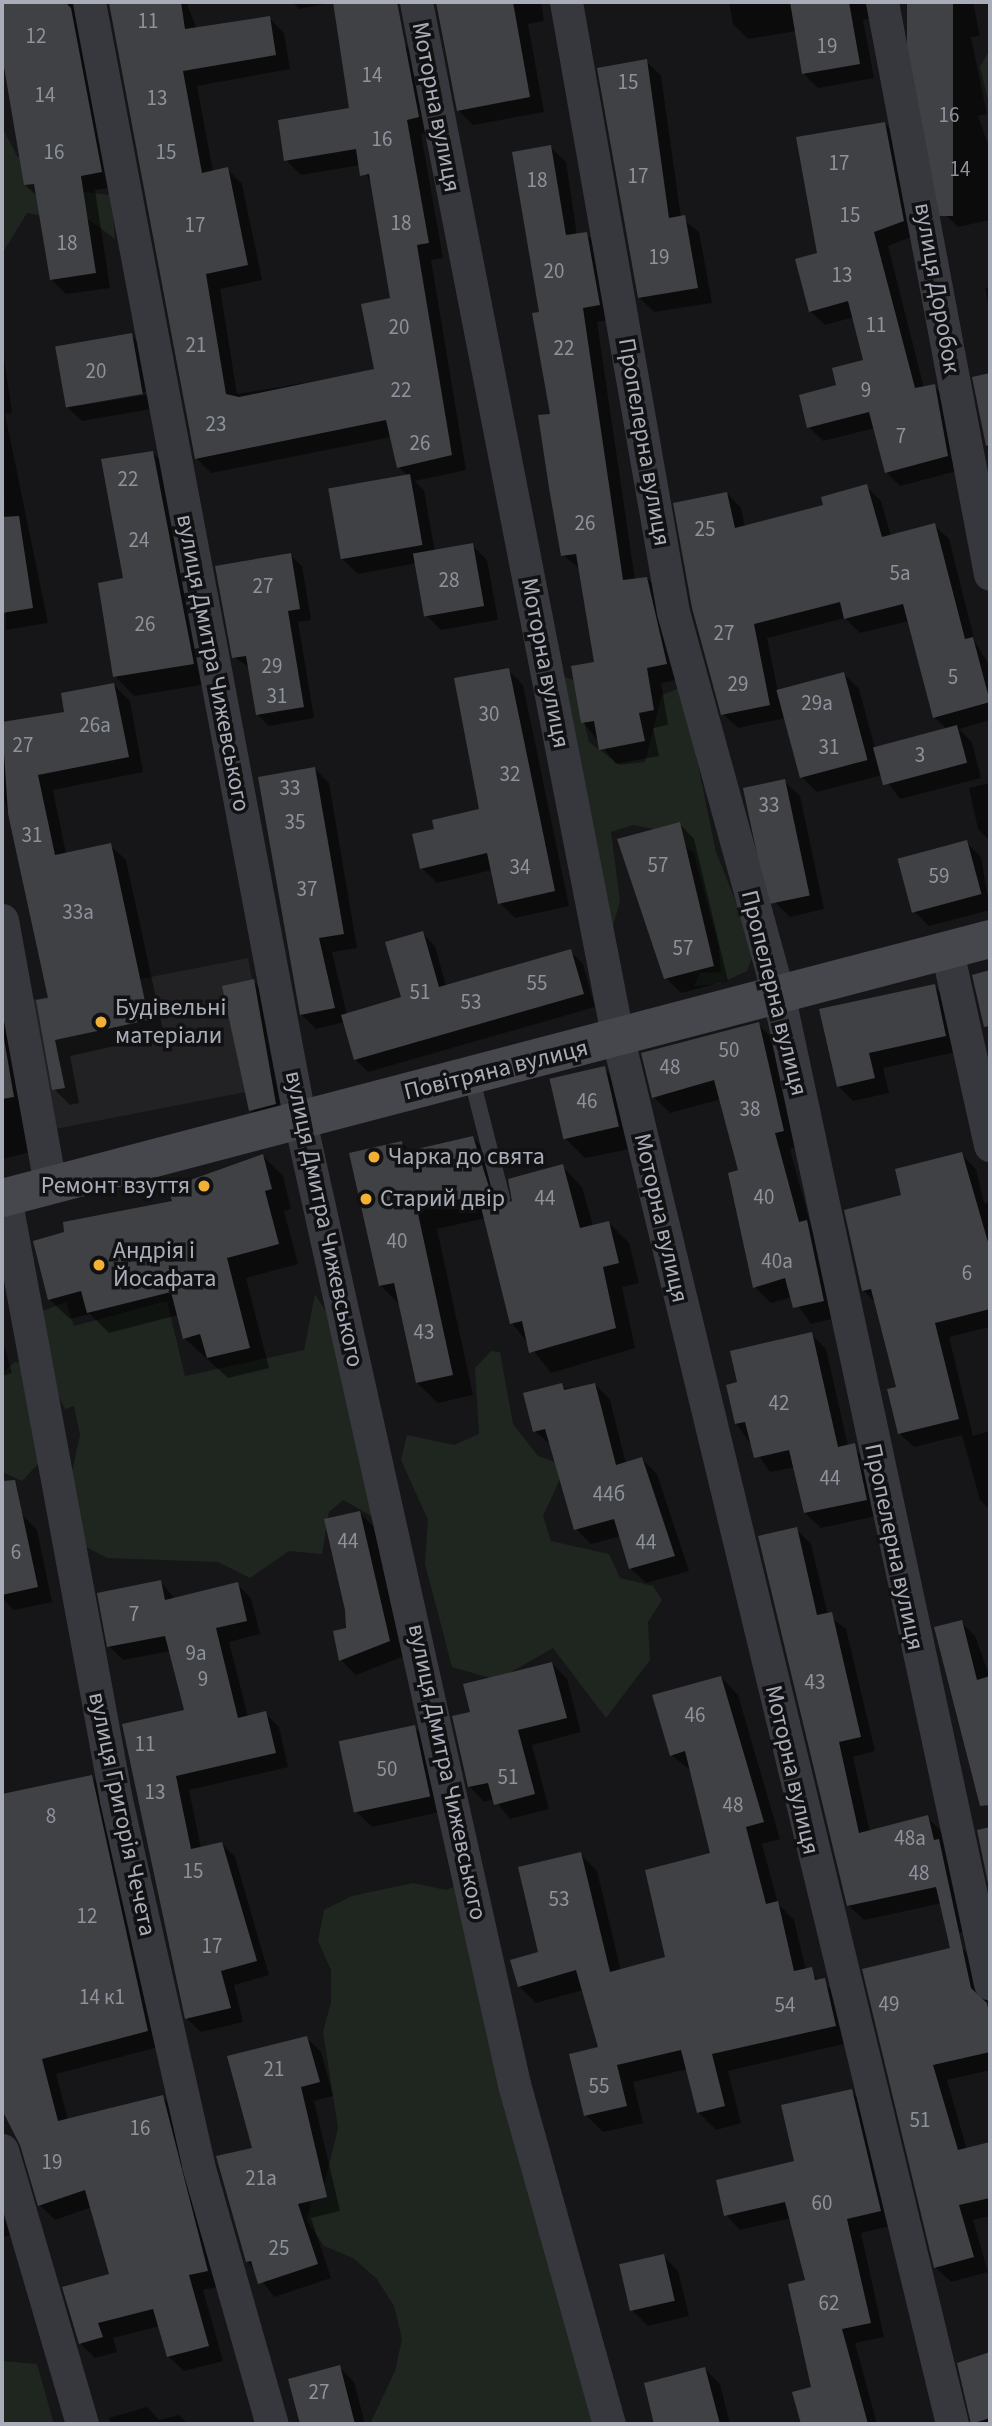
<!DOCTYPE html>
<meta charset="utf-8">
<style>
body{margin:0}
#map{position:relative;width:992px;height:2426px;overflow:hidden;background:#161618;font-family:"Source Sans 3",sans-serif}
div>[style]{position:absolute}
.built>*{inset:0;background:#222225;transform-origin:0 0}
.green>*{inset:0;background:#1e261f}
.shadow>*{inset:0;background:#0007}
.building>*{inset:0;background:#404145;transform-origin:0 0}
.lane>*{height:16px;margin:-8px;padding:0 8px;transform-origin:8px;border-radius:8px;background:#37383d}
.street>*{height:33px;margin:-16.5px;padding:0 16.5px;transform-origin:16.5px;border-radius:16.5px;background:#37383d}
.secondary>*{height:38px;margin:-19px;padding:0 19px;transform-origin:19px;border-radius:19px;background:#45474d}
.dots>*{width:19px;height:19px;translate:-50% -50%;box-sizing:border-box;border:4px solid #111113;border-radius:50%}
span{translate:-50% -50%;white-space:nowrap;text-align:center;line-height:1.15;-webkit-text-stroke:7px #111113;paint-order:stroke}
.number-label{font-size:21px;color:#8e929b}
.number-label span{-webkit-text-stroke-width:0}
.street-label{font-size:24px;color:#a8adb8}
.poi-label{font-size:24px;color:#a8adb8}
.left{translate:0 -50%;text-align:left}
.right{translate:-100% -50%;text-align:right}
.frame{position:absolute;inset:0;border:4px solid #a8adb8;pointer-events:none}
</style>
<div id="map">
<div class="built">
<i style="left:248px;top:958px;width:131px;height:234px;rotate:79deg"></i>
</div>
<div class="green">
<i style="clip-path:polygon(990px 49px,990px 109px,980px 67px)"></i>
<i style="clip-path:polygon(2px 127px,17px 156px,38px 170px,73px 191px,111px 195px,115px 239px,76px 210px,52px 217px,27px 213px,2px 254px)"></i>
<i style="clip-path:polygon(560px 676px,574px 680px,589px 742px,620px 765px,645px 762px,662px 695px,682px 687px,716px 852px,755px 950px,747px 971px,719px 984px,694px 986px,700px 973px,721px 972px,719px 948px,694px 853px,665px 831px,633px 825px,611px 832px,620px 901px,611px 933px)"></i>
<i style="clip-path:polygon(315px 1294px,348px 1347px,391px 1527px,343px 1500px,329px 1512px,322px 1554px,289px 1551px,250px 1578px,218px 1562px,107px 1558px,73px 1540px,69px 1486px,80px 1435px,74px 1406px,65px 1409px,51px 1381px,40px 1312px,66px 1302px,74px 1326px,167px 1301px,185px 1376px,304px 1350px)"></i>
<i style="clip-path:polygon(491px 1351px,500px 1352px,513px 1424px,538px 1456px,566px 1466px,543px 1516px,551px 1541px,609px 1554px,620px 1578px,653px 1586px,662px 1600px,648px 1622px,650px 1660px,606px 1718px,553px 1648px,497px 1680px,452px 1667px,425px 1564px,428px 1520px,401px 1460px,407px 1435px,454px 1445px,479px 1434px,475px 1368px)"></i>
<i style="clip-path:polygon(15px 1362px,23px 1364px,41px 1461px,22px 1481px,2px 1472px,2px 1373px)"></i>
<i style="clip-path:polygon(469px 1881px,611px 2424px,370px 2424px,395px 2371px,402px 2339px,394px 2306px,377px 2279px,353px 2258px,324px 2246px,307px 2221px,312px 2197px,323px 2190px,338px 2128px,323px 2032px,331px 2002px,331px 1970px,318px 1941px,324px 1910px,352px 1896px,413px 1883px,446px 1890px)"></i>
<i style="clip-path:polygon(3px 2361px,37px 2364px,54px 2424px,2px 2424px)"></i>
</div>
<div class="shadow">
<i style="clip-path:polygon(2px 2px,92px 2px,115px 187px,95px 190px,110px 288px,66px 294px,51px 279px,38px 197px,25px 185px,2px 45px)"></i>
<i style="clip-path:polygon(110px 2px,186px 2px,197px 29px,269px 18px,284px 33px,290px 69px,197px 86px,213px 172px,227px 169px,242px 184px,262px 280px,220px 289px,237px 394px,376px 371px,392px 299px,373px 186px,360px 165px,301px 175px,286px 160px,351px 109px,335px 2px,391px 2px,396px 40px,418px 54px,433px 132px,421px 134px,443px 258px,431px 260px,466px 470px,415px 481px,424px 491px,435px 552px,472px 545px,487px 560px,498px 620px,441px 630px,426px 615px,417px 563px,358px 574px,342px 559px,408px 476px,398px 467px,391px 437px,211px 473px,196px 458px)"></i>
<i style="clip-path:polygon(292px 2px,334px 2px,299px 9px)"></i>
<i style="clip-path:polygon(440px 2px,541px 2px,544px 21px,528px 24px,544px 112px,473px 125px,458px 110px)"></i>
<i style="clip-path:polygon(729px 2px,885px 2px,878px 17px,863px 20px,874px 78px,818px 88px,803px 73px,796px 31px,748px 39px,733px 24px)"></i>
<i style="clip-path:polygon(908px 2px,973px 2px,980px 36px,971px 37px,987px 114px,978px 116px,990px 150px,990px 220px,958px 227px,943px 212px)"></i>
<i style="clip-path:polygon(646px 61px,661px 76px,681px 218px,699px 232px,712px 303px,654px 312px,639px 297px)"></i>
<i style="clip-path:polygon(884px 123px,899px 138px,917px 235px,888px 246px,924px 388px,934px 386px,948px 401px,961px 470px,900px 486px,886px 472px,875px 428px,823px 441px,809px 427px,865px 361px,854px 317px,825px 325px,810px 311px,819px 254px)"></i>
<i style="clip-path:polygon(550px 147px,566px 162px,577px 235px,586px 234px,601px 249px,614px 319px,597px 322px,635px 580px,647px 578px,662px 593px,681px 679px,661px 683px,668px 725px,653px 728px,659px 756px,616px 764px,583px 722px,596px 663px,581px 570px,563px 555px,541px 313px)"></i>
<i style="clip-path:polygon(990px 287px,990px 312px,985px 288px)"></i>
<i style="clip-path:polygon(evenodd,131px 335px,146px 350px,157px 408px,82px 421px,66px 406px,131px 335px,152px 391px,152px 394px,76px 406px,76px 403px,152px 391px)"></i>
<i style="clip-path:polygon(2px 343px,12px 413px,5px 414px,48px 623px,6px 630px)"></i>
<i style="clip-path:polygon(990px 375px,990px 462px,974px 378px)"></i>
<i style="clip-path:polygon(152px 452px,172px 472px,213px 683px,134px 696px,115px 676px,125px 580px)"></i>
<i style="clip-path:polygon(evenodd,866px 486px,881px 501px,891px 536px,934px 525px,949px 539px,975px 642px,990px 666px,990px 720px,959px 729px,972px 742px,981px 778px,900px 799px,882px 775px,817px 792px,802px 777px,786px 718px,738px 728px,723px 714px,727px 493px,741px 508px,745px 527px,826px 507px,866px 486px,845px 618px,860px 633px,909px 621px,934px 717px,947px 729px,875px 748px,859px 689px,844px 674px,778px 692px,767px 638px,845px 618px)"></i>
<i style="clip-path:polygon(290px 555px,302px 566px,311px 620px,298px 622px,314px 718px,269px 726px,257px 714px,250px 668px,234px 657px)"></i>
<i style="clip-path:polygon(508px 670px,523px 685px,569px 906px,515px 918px,500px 903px,492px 870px,437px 883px,422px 868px,436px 830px,481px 810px)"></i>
<i style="clip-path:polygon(114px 685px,130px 701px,143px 772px,53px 790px,66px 854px,110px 845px,126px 860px,164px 1035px,70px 1056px,79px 1103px,70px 1105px,54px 1089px,50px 999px,2px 788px,2px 724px,66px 713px)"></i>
<i style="clip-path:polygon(315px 769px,329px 783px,357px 948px,332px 952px,347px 1015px,403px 998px,422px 933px,435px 946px,446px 986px,570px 951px,583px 964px,595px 1007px,368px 1072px,355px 1059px,345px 1022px,316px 1029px,301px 1014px)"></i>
<i style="clip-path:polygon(784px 781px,800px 796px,824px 909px,790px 917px,775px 902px)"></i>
<i style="clip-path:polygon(990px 783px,990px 841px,978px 829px,969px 788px)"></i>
<i style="clip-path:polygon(679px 823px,694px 839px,728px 981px,681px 993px,666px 978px)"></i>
<i style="clip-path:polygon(966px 842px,981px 857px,990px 910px,929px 926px,914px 911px)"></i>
<i style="clip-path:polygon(990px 972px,990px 1032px,974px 976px)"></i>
<i style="clip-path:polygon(253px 981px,266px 995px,288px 1117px,264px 1123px,251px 1110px)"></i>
<i style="clip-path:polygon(934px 986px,949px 1001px,960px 1051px,883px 1068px,889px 1093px,853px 1101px,838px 1086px,821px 1011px)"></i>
<i style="clip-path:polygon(2px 1013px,13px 1024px,31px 1152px,2px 1159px)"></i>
<i style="clip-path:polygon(758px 1024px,774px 1040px,799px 1147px,790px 1149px,811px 1227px,823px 1238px,839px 1317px,811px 1324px,792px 1297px,771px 1303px,755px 1287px,740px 1172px,721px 1099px,670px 1113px,654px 1097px)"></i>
<i style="clip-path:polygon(604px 1068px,626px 1090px,640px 1147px,585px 1158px,563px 1136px)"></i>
<i style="clip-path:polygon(473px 1138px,493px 1159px,504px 1208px,562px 1166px,582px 1187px,593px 1226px,609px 1223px,629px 1243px,639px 1283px,622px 1287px,635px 1348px,551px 1373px,512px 1323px,486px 1218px,437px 1229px,473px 1395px,438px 1403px,417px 1383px,400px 1305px,380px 1285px,402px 1143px,411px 1152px)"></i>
<i style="clip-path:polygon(961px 1154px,976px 1169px,984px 1203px,990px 1202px,990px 1327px,949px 1337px,973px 1436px,990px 1431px,990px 1510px,980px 1500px,962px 1435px,914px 1447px,899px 1433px,898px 1388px,877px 1304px,863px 1290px,903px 1197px)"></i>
<i style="clip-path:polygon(263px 1156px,283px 1176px,291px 1209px,284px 1211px,298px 1264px,246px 1278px,269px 1368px,228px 1378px,184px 1338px,178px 1315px,109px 1333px,90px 1314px,70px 1319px,49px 1299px,66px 1233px,174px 1202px)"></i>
<i style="clip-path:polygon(811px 1334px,826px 1349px,848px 1446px,869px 1460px,881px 1515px,821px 1528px,805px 1513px,795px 1467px,770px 1472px,736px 1423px,739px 1383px)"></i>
<i style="clip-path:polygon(2px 1338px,12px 1373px,2px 1376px)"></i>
<i style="clip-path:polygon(595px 1384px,610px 1400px,626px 1464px,642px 1459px,657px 1474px,689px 1571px,646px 1583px,630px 1568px,621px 1536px,591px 1544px,576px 1529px,552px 1446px,535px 1431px,526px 1394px)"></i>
<i style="clip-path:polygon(360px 1513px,375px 1528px,404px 1656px,356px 1675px,341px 1660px)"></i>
<i style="clip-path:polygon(22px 1515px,37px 1530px,52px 1602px,14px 1610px,2px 1598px,2px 1519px)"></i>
<i style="clip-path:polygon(796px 1529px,811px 1544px,828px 1615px,846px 1629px,875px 1751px,853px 1757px,870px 1832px,927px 1817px,942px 1832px,970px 1931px,960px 1933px,942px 1903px,864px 1920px,848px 1905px)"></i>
<i style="clip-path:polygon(161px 1582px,175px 1599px,237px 1584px,251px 1598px,260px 1634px,229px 1642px,248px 1717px,265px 1713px,279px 1727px,288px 1767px,189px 1790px,201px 1848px,221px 1843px,235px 1857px,269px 1975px,234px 1985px,243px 2022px,201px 2032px,187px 2019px,124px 1725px,186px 1712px,171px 1651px,123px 1660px,109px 1646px)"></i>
<i style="clip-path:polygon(961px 1622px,975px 1636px,990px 1678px,990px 1776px,984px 1777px)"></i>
<i style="clip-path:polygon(552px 1663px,567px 1679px,581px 1732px,532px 1745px,549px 1809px,510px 1819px,494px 1799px,484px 1802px,469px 1786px,472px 1713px)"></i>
<i style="clip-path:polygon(721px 1677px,738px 1695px,780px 1839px,762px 1844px,778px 1904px,794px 1920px,806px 1970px,841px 1997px,852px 2042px,728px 2071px,741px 2123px,716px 2130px,699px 2113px,687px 2069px,633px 2082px,643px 2123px,603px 2132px,586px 2115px,600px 2048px,583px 1990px,536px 2003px,519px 1986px,540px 1953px,580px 1854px,597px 1871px,621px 1971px,667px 1958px,712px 1854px,692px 1771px,671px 1755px)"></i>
<i style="clip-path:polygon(414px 1727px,429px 1742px,444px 1811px,372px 1827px,357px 1812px)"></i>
<i style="clip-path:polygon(91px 1777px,107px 1792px,162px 2046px,56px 2074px,68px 2120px,162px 2097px,177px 2112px,222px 2286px,203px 2290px,223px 2361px,184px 2371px,168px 2356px,160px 2326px,113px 2338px,117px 2352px,95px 2358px,80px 2343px,111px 2275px,92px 2207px,55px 2220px,40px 2205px,2px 2064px,2px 1821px)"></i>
<i style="clip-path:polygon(961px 1947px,976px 1962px,990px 2004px,990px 2070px,947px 2080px,967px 2150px,990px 2144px,990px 2216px,973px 2220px,988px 2272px,951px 2282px,936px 2268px,864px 1970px)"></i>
<i style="clip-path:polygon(307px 2038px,321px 2052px,333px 2096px,314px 2101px,340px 2211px,311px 2218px,331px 2278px,274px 2297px,247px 2261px)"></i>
<i style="clip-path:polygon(851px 2091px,865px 2106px,894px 2225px,861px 2233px,884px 2337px,855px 2343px,877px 2424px,803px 2424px,794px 2394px,813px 2388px,807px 2281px,791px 2218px,740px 2230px,726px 2215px,796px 2163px)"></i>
<i style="clip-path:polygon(2px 2193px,16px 2233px,2px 2238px)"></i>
<i style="clip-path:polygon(663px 2256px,678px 2271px,689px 2316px,648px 2326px,633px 2311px)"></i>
<i style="clip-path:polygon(990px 2354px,990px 2424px,973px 2424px,959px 2364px)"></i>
<i style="clip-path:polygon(339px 2367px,354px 2382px,365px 2424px,302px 2424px,290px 2381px)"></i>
<i style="clip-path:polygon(705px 2369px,720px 2384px,730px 2424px,656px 2424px,646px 2384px)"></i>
<i style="clip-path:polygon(147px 2407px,159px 2420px,179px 2415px,188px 2424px,111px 2424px,109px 2418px)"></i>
</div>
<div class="building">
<i style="clip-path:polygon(2px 2px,65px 2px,71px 8px,102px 172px,81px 176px,96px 273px,50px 280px,34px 184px,24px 185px,2px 55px)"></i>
<i style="clip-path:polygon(181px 2px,185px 29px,270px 16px,276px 55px,183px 71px,202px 173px,228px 167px,248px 265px,206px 274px,226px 394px,239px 397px,374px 369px,361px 304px,390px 298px,369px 174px,360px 176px,356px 149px,284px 161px,278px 120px,349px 108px,333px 2px,397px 2px,419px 117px,407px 120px,429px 243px,417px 245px,452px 455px,397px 468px,386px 420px,195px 459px,109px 3px)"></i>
<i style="clip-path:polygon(436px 2px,513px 2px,530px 97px,457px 111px)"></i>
<i style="clip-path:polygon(790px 2px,849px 2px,860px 64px,802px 74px)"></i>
<i style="left:907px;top:2px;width:46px;height:214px"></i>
<i style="clip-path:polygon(647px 59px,669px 218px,685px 215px,698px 288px,638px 298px,597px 68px)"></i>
<i style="clip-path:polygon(885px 122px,904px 221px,874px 232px,915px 388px,935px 384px,948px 456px,885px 473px,869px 412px,807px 428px,799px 395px,836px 385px,832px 368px,863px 360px,848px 301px,809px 312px,795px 259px,817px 253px,796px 137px)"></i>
<i style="clip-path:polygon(551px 145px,566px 235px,587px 232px,600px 305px,583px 308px,623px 580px,647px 577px,667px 664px,647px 668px,654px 710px,639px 713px,645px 741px,599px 750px,594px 721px,581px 723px,571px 666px,594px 662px,576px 554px,561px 556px,549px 488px,538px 415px,550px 414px,532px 313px,539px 312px,512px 152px)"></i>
<i style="left:132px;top:333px;width:62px;height:78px;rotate:80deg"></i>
<i style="clip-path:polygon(990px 373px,990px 445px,986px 446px,972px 377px)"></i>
<i style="clip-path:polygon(153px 451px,194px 664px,113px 677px,98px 583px,123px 578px,101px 459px)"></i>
<i style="left:410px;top:474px;width:72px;height:83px;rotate:80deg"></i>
<i style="clip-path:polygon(867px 484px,882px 537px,935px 523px,965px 639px,973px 637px,990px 702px,933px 718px,903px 604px,844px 619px,840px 602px,754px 624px,770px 705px,721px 715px,692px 608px,673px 503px,727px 492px,735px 528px,823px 505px,821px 497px)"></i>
<i style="clip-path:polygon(19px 516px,33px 608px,2px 613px,2px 517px)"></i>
<i style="left:473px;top:543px;width:64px;height:61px;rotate:80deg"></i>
<i style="clip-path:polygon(291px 553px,300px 609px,288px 611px,304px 707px,256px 715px,246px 656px,232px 658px,215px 566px)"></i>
<i style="clip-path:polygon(509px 668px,555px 891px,498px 904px,487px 853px,420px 869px,412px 834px,434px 829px,432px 820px,479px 809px,454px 678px)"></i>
<i style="left:844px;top:672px;width:91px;height:70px;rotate:75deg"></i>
<i style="clip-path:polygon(114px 683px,129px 757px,38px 775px,55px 855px,111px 843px,149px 1020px,55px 1040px,65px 1088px,52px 1090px,36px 1000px,48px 998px,8px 814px,2px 722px,64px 712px,61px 693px)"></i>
<i style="left:957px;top:725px;width:39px;height:87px;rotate:75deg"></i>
<i style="clip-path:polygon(315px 767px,344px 934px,319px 938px,335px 1008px,300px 1015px,258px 777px)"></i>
<i style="left:785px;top:779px;width:119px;height:43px;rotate:78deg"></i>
<i style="clip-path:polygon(680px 822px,714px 966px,664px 979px,617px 839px)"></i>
<i style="left:967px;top:840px;width:56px;height:72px;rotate:75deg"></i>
<i style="clip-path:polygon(423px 931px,439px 987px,571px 949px,584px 994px,354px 1060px,341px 1015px,401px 997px,385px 942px)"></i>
<i style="clip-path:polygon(990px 970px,990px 1026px,984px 1027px,972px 975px)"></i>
<i style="clip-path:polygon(254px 979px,276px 1104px,249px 1111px,222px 986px)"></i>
<i style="clip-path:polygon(935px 984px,946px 1036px,869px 1053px,875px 1078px,837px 1087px,819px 1009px)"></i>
<i style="clip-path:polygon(759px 1022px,784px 1131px,775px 1133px,799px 1222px,807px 1220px,824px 1301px,793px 1308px,785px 1278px,753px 1288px,728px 1173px,738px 1170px,714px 1080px,652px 1098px,641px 1053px)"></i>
<i style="clip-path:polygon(2px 1027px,14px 1097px,2px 1099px)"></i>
<i style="left:605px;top:1066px;width:62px;height:57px;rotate:77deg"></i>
<i style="clip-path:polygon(473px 1136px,495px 1206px,512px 1201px,508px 1179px,563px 1164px,580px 1228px,609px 1221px,619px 1263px,603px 1267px,616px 1328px,529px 1353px,522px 1321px,510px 1324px,478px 1195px,417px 1209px,453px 1375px,416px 1383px,394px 1283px,379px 1286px,349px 1153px,402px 1141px,404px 1152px)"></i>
<i style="clip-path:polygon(962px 1152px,990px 1249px,990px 1309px,935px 1323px,959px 1419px,898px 1434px,887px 1389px,896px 1387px,871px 1289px,862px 1291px,844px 1210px,901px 1195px,895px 1169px)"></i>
<i style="clip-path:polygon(263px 1154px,272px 1189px,265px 1191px,279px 1244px,227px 1258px,250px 1348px,207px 1358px,200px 1334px,183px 1339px,171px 1292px,87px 1313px,81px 1291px,48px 1300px,33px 1241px,64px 1232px,63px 1222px,172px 1201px,168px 1188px)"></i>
<i style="clip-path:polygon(812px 1332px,838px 1447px,855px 1443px,867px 1500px,804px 1513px,789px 1450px,754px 1458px,745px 1422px,735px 1424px,726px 1385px,737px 1382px,730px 1351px)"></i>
<i style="clip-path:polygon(562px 1383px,564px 1390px,595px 1383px,616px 1465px,642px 1457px,675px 1556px,629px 1569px,614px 1519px,574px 1530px,545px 1429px,533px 1432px,523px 1393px)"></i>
<i style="clip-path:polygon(15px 1480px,38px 1587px,2px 1595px,2px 1481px)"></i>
<i style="clip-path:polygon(360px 1511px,390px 1641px,339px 1661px,333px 1631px,346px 1628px,345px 1610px,324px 1519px)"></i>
<i style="clip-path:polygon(797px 1527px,817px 1615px,832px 1612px,861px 1737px,839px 1742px,859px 1833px,928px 1815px,934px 1840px,939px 1839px,971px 1988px,987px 2003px,990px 2018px,990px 2052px,933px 2065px,958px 2150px,990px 2142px,990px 2198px,959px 2205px,974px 2257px,934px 2268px,862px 1969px,950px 1948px,936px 1887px,847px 1906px,758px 1536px)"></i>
<i style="clip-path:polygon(161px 1580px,165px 1600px,238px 1582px,247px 1621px,216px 1628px,238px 1718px,266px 1711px,276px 1753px,176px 1776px,191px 1849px,222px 1842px,257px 1961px,221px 1971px,231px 2008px,185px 2019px,122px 1724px,184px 1710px,165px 1636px,107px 1647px,97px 1593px)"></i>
<i style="clip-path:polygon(962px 1620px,977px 1680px,990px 1676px,990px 1805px,980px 1806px,934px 1627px)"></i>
<i style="clip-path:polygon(552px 1662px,567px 1718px,518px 1730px,535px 1794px,494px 1805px,488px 1783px,468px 1787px,452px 1716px,470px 1712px,463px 1684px)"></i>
<i style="clip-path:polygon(721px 1676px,764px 1822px,746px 1827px,766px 1904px,778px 1901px,794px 1971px,812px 1967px,815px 1980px,825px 1978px,836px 2026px,712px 2054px,725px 2106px,697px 2113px,681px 2050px,617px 2065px,627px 2106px,584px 2116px,569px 2054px,598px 2047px,576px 1970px,518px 1987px,510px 1960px,538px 1952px,518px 1867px,581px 1852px,610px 1972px,665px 1957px,645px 1870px,710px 1853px,685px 1751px,670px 1756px,652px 1695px)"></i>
<i style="left:415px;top:1725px;width:73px;height:78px;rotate:78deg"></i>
<i style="clip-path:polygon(92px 1775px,148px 2031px,42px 2059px,58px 2121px,163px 2095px,208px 2271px,189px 2275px,209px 2346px,167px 2357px,153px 2309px,98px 2323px,103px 2337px,79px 2344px,62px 2287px,109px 2274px,85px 2190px,38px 2206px,20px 2145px,2px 2110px,2px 1794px)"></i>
<i style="clip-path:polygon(990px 1827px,990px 1893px,977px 1830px)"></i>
<i style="clip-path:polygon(307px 2036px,320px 2082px,301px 2087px,327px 2197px,298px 2204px,318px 2264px,258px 2284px,251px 2261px,246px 2262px,216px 2156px,252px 2148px,227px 2056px)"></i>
<i style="clip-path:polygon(852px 2089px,881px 2211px,847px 2219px,871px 2323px,842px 2329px,868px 2424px,801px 2424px,792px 2392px,811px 2387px,788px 2284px,805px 2280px,785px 2202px,724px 2216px,716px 2180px,794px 2161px,781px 2105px)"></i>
<i style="left:664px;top:2254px;width:48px;height:46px;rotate:77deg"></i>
<i style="clip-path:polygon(990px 2352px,990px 2418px,971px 2424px,957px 2363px)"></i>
<i style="clip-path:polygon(340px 2365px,355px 2424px,300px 2424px,288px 2379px)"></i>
<i style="clip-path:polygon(705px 2367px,720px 2424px,654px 2424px,644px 2383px)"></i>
</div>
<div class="lane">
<i style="left:471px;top:1076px;width:126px;rotate:75.7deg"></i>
</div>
<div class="street">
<i style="left:89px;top:2px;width:1139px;rotate:79.32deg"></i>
<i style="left:300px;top:1121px;width:986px;rotate:77.47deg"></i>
<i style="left:514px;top:2084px;width:353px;rotate:74.4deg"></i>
<i style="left:416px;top:2px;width:1056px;rotate:78.98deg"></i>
<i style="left:618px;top:1039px;width:1425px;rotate:76.44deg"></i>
<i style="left:566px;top:2px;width:619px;rotate:80.05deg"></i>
<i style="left:673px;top:612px;width:395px;rotate:74.6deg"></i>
<i style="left:778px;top:993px;width:1013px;rotate:77.92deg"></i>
<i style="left:882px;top:2px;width:582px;rotate:79.31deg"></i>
<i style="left:2px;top:920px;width:269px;rotate:79.7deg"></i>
<i style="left:947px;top:951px;width:199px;rotate:77.5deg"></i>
<i style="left:5px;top:1197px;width:613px;rotate:79.57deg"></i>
<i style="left:116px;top:1800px;width:374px;rotate:77.3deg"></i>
<i style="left:198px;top:2165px;width:269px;rotate:74.1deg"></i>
<i style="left:2px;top:2150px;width:285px;rotate:73.7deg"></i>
</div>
<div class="secondary">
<i style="left:2px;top:1198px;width:1021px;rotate:-14.69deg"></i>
</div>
<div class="dots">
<i style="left:101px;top:1022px;background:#f2b134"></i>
<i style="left:374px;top:1157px;background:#f2b134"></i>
<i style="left:204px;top:1186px;background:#f2b134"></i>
<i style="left:366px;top:1199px;background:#f2b134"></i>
<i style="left:99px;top:1265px;background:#f2b134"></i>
</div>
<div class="number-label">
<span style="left:148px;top:21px">11</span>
<span style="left:36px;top:36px">12</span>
<span style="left:827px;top:46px">19</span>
<span style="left:372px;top:75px">14</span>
<span style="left:628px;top:82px">15</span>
<span style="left:45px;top:95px">14</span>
<span style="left:157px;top:98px">13</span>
<span style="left:949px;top:115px">16</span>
<span style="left:382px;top:139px">16</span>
<span style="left:54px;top:152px">16</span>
<span style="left:166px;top:152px">15</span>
<span style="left:839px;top:163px">17</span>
<span style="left:960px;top:169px">14</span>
<span style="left:638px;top:176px">17</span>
<span style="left:537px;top:180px">18</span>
<span style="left:850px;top:215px">15</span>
<span style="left:401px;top:223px">18</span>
<span style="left:195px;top:225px">17</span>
<span style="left:67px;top:243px">18</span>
<span style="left:659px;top:257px">19</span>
<span style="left:554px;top:271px">20</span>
<span style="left:842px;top:275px">13</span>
<span style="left:876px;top:325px">11</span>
<span style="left:399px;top:327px">20</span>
<span style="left:196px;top:345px">21</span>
<span style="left:564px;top:348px">22</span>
<span style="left:96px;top:371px">20</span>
<span style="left:401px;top:390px">22</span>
<span style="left:866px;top:390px">9</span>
<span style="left:216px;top:424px">23</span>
<span style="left:901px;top:436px">7</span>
<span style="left:420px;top:443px">26</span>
<span style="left:128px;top:479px">22</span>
<span style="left:585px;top:523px">26</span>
<span style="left:705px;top:529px">25</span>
<span style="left:139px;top:540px">24</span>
<span style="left:900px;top:573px">5а</span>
<span style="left:449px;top:580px">28</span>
<span style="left:263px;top:586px">27</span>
<span style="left:145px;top:624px">26</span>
<span style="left:724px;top:633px">27</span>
<span style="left:272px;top:666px">29</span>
<span style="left:953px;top:677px">5</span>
<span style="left:738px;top:684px">29</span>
<span style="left:277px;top:696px">31</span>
<span style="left:817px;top:703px">29а</span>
<span style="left:489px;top:714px">30</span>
<span style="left:95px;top:725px">26а</span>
<span style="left:23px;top:745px">27</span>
<span style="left:829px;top:747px">31</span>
<span style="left:920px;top:755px">3</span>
<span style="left:510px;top:774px">32</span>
<span style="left:290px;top:788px">33</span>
<span style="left:769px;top:805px">33</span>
<span style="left:295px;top:822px">35</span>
<span style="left:32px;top:835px">31</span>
<span style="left:658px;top:865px">57</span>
<span style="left:520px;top:867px">34</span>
<span style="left:939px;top:876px">59</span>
<span style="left:307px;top:889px">37</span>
<span style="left:78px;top:912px">33а</span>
<span style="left:683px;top:948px">57</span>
<span style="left:537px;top:983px">55</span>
<span style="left:420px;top:992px">51</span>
<span style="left:471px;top:1002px">53</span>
<span style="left:729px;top:1050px">50</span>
<span style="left:670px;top:1067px">48</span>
<span style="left:587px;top:1101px">46</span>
<span style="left:750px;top:1109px">38</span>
<span style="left:764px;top:1197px">40</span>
<span style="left:545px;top:1198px">44</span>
<span style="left:397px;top:1241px">40</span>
<span style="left:777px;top:1261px">40а</span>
<span style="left:967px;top:1273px">6</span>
<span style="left:424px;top:1332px">43</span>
<span style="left:779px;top:1403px">42</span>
<span style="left:830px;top:1478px">44</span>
<span style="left:609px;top:1494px">44б</span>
<span style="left:348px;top:1541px">44</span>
<span style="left:646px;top:1542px">44</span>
<span style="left:16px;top:1552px">6</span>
<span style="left:134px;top:1614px">7</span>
<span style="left:196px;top:1653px">9а</span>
<span style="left:203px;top:1679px">9</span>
<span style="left:815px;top:1682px">43</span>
<span style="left:695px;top:1715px">46</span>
<span style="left:145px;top:1744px">11</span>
<span style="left:387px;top:1769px">50</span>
<span style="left:508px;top:1777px">51</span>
<span style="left:155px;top:1792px">13</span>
<span style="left:733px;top:1805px">48</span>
<span style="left:51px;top:1816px">8</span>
<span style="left:910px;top:1838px">48а</span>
<span style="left:193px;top:1871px">15</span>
<span style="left:919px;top:1873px">48</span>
<span style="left:559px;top:1899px">53</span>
<span style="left:87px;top:1916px">12</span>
<span style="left:212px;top:1946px">17</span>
<span style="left:102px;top:1997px">14 к1</span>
<span style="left:889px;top:2004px">49</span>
<span style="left:785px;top:2005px">54</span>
<span style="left:274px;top:2069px">21</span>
<span style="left:599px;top:2086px">55</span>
<span style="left:920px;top:2120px">51</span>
<span style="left:140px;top:2128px">16</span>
<span style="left:52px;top:2162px">19</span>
<span style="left:261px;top:2178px">21а</span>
<span style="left:822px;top:2203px">60</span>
<span style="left:279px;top:2248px">25</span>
<span style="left:829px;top:2303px">62</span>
<span style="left:319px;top:2392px">27</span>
</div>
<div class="street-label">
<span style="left:436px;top:107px;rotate:79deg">Моторна вулиця</span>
<span style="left:937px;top:288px;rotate:80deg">вулиця Доробок</span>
<span style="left:644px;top:442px;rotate:80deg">Пропелерна вулиця</span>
<span style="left:213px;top:663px;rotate:79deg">вулиця Дмитра Чижевського</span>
<span style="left:545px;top:663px;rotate:79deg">Моторна вулиця</span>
<span style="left:774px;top:993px;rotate:76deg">Пропелерна вулиця</span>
<span style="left:496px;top:1070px;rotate:-14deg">Повітряна вулиця</span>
<span style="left:661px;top:1218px;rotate:77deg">Моторна вулиця</span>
<span style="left:324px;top:1219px;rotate:78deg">вулиця Дмитра Чижевського</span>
<span style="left:894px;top:1547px;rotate:78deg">Пропелерна вулиця</span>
<span style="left:792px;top:1770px;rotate:77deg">Моторна вулиця</span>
<span style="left:447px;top:1772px;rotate:78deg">вулиця Дмитра Чижевського</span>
<span style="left:122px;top:1814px;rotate:78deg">вулиця Григорія Чечета</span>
</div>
<div class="poi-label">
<span class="left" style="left:115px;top:1022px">Будівельні<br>матеріали</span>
<span class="left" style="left:388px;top:1157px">Чарка до свята</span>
<span class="right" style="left:190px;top:1186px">Ремонт взуття</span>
<span class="left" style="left:380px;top:1199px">Старий двір</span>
<span class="left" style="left:113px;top:1265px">Андрія і<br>Йосафата</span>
</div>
<div class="frame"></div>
</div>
